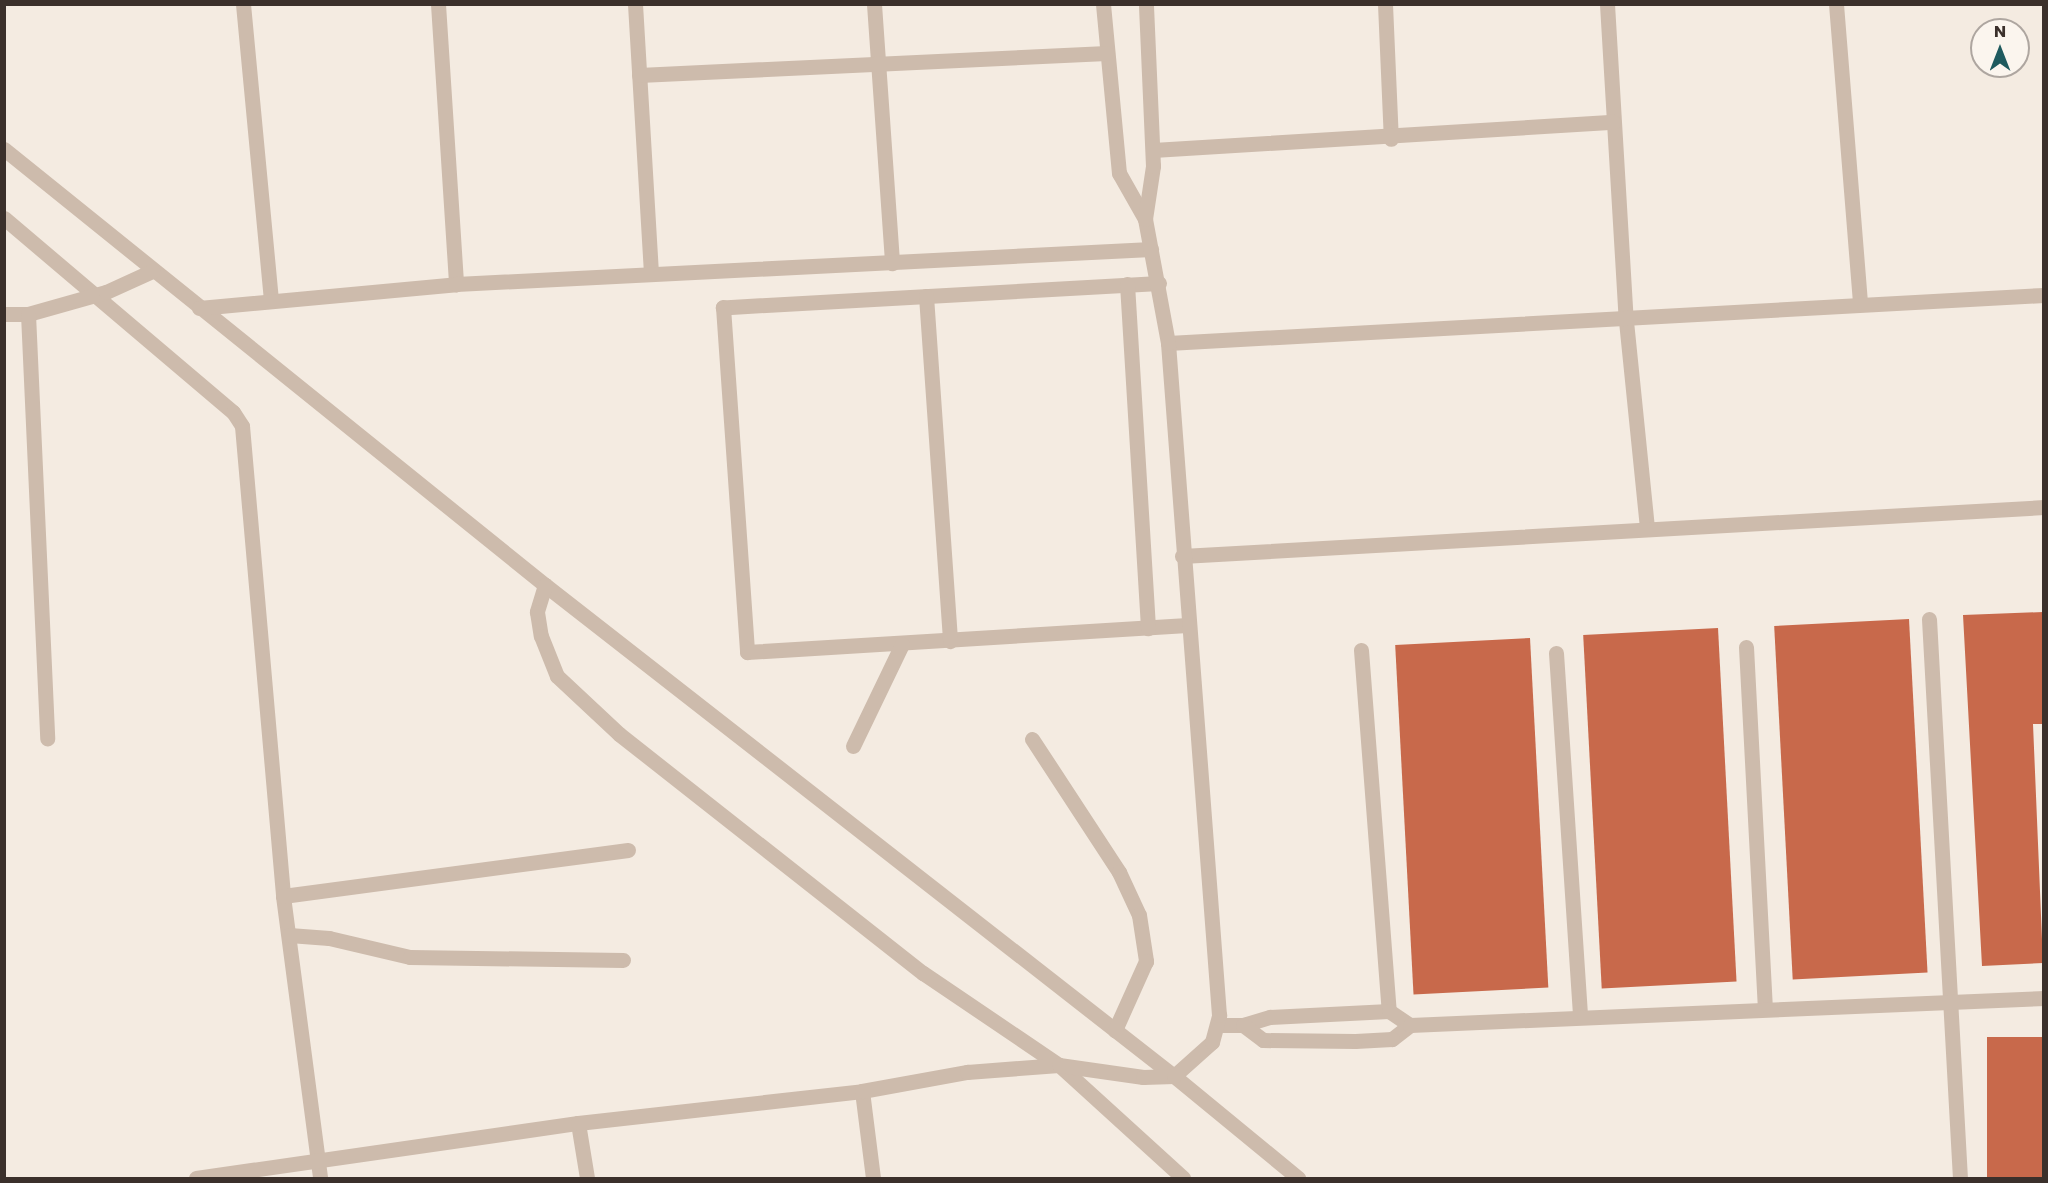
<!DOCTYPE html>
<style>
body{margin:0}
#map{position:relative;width:2048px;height:1183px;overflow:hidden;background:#f4ebe1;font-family:Poppins,sans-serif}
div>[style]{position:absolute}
.building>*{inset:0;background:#c8694b;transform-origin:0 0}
.minor>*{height:15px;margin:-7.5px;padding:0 7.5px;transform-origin:7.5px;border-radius:7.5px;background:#cdbbac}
span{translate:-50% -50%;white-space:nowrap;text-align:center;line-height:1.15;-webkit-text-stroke:4.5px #fbf5ee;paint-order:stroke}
.frame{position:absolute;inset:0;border:6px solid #3b302b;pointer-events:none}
.north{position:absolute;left:1970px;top:18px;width:60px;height:60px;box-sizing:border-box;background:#fbf5ee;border:2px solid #aea6a0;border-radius:50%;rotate:0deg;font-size:16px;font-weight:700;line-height:24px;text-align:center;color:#3b302b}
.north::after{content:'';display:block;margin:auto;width:21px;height:27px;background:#1f5a5e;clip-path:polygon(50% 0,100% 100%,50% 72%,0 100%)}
</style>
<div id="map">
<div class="building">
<i style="clip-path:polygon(2043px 612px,2043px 724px,2033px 724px,2043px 963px,1982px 966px,1963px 615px)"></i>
<i style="left:1909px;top:619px;width:354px;height:135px;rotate:87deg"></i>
<i style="left:1718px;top:628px;width:354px;height:135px;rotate:87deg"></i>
<i style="left:1530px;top:638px;width:350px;height:135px;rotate:87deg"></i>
<i style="left:2043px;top:1037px;width:142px;height:56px;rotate:90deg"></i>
</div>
<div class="minor">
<i style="left:243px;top:4px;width:296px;rotate:84.6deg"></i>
<i style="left:438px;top:4px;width:281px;rotate:86.3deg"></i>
<i style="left:635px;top:4px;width:270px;rotate:86.6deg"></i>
<i style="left:874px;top:4px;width:260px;rotate:86deg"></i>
<i style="left:1103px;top:4px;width:170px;rotate:84.6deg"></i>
<i style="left:1119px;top:173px;width:53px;rotate:60.5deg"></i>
<i style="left:1385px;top:4px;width:135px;rotate:87.5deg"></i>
<i style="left:1607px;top:4px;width:318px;rotate:86.6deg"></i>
<i style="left:1626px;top:321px;width:209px;rotate:84.2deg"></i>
<i style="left:1836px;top:4px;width:299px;rotate:85.4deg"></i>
<i style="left:639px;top:75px;width:468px;rotate:-2.7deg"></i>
<i style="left:4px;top:149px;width:695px;rotate:38.87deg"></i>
<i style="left:545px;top:585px;width:798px;rotate:37.98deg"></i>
<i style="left:1174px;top:1076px;width:161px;rotate:39.4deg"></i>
<i style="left:1153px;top:150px;width:461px;rotate:-3.5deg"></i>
<i style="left:4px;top:218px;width:300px;rotate:40.3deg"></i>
<i style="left:233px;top:412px;width:17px;rotate:57deg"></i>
<i style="left:242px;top:426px;width:472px;rotate:85deg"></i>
<i style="left:283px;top:896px;width:284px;rotate:82.5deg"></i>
<i style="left:1159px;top:283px;width:437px;rotate:176.8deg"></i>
<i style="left:723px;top:307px;width:346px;rotate:86deg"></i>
<i style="left:747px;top:652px;width:441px;rotate:-3.5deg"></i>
<i style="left:1127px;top:284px;width:345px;rotate:86.5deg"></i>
<i style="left:926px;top:296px;width:346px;rotate:86deg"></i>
<i style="left:199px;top:308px;width:258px;rotate:-5.3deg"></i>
<i style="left:456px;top:284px;width:696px;rotate:-2.88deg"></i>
<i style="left:4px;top:314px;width:24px"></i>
<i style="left:28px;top:314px;width:81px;rotate:-15.8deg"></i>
<i style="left:106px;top:292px;width:51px;rotate:-24.5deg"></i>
<i style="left:28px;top:314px;width:425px;rotate:87.4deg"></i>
<i style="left:1168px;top:343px;width:877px;rotate:-3.14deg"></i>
<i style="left:1182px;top:556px;width:863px;rotate:-3.25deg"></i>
<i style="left:545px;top:585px;width:28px;rotate:107deg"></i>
<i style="left:537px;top:612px;width:24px;rotate:81deg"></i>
<i style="left:541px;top:636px;width:43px;rotate:68.2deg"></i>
<i style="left:557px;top:676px;width:85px;rotate:43.1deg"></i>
<i style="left:619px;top:734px;width:387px;rotate:38.2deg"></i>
<i style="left:923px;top:973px;width:164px;rotate:34.1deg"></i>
<i style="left:1059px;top:1065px;width:168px;rotate:42.3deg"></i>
<i style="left:1929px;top:619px;width:560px;rotate:86.83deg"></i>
<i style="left:1746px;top:647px;width:362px;rotate:87deg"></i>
<i style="left:1361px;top:650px;width:362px;rotate:85.6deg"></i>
<i style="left:1556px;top:653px;width:363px;rotate:86.2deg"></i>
<i style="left:1032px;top:739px;width:159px;rotate:56.8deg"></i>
<i style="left:1119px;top:872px;width:47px;rotate:65.1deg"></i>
<i style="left:1139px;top:915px;width:47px;rotate:81.3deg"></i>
<i style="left:1146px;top:961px;width:76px;rotate:114.2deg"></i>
<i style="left:853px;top:746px;width:113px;rotate:-64.3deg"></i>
<i style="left:283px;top:896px;width:348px;rotate:-7.6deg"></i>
<i style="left:289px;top:935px;width:40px;rotate:4.3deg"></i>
<i style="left:329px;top:938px;width:83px;rotate:13.2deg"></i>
<i style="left:410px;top:957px;width:213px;rotate:0.8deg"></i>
<i style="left:1219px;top:1025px;width:24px"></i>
<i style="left:1243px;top:1025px;width:28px;rotate:-17deg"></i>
<i style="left:1270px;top:1017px;width:119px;rotate:-2.9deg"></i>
<i style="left:1389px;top:1011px;width:25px;rotate:34deg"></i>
<i style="left:1410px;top:1025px;width:23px;rotate:142deg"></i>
<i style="left:1392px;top:1039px;width:37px;rotate:177deg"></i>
<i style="left:1355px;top:1041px;width:92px;rotate:-179.4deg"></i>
<i style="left:1263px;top:1040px;width:25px;rotate:-143deg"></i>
<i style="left:1410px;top:1025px;width:635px;rotate:-2.44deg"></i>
<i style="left:862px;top:1091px;width:88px;rotate:82.8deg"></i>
<i style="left:578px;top:1123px;width:56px;rotate:80.7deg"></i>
<i style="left:196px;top:1178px;width:386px;rotate:-8.2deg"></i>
<i style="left:578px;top:1123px;width:286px;rotate:-6.4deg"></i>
<i style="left:862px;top:1091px;width:107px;rotate:-10.3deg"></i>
<i style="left:967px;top:1072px;width:92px;rotate:-4.4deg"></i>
<i style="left:1059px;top:1065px;width:85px;rotate:8.1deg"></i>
<i style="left:1143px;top:1077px;width:31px;rotate:-2deg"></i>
<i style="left:1174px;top:1076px;width:51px;rotate:-41.8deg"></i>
<i style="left:1212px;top:1042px;width:28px;rotate:-75deg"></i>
<i style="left:1219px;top:1015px;width:674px;rotate:-94.34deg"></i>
<i style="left:1168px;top:343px;width:126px;rotate:-100.5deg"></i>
<i style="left:1145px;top:219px;width:54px;rotate:-81.4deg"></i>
<i style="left:1153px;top:166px;width:162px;rotate:-92.5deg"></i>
</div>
<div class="frame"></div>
<div class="north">N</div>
</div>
